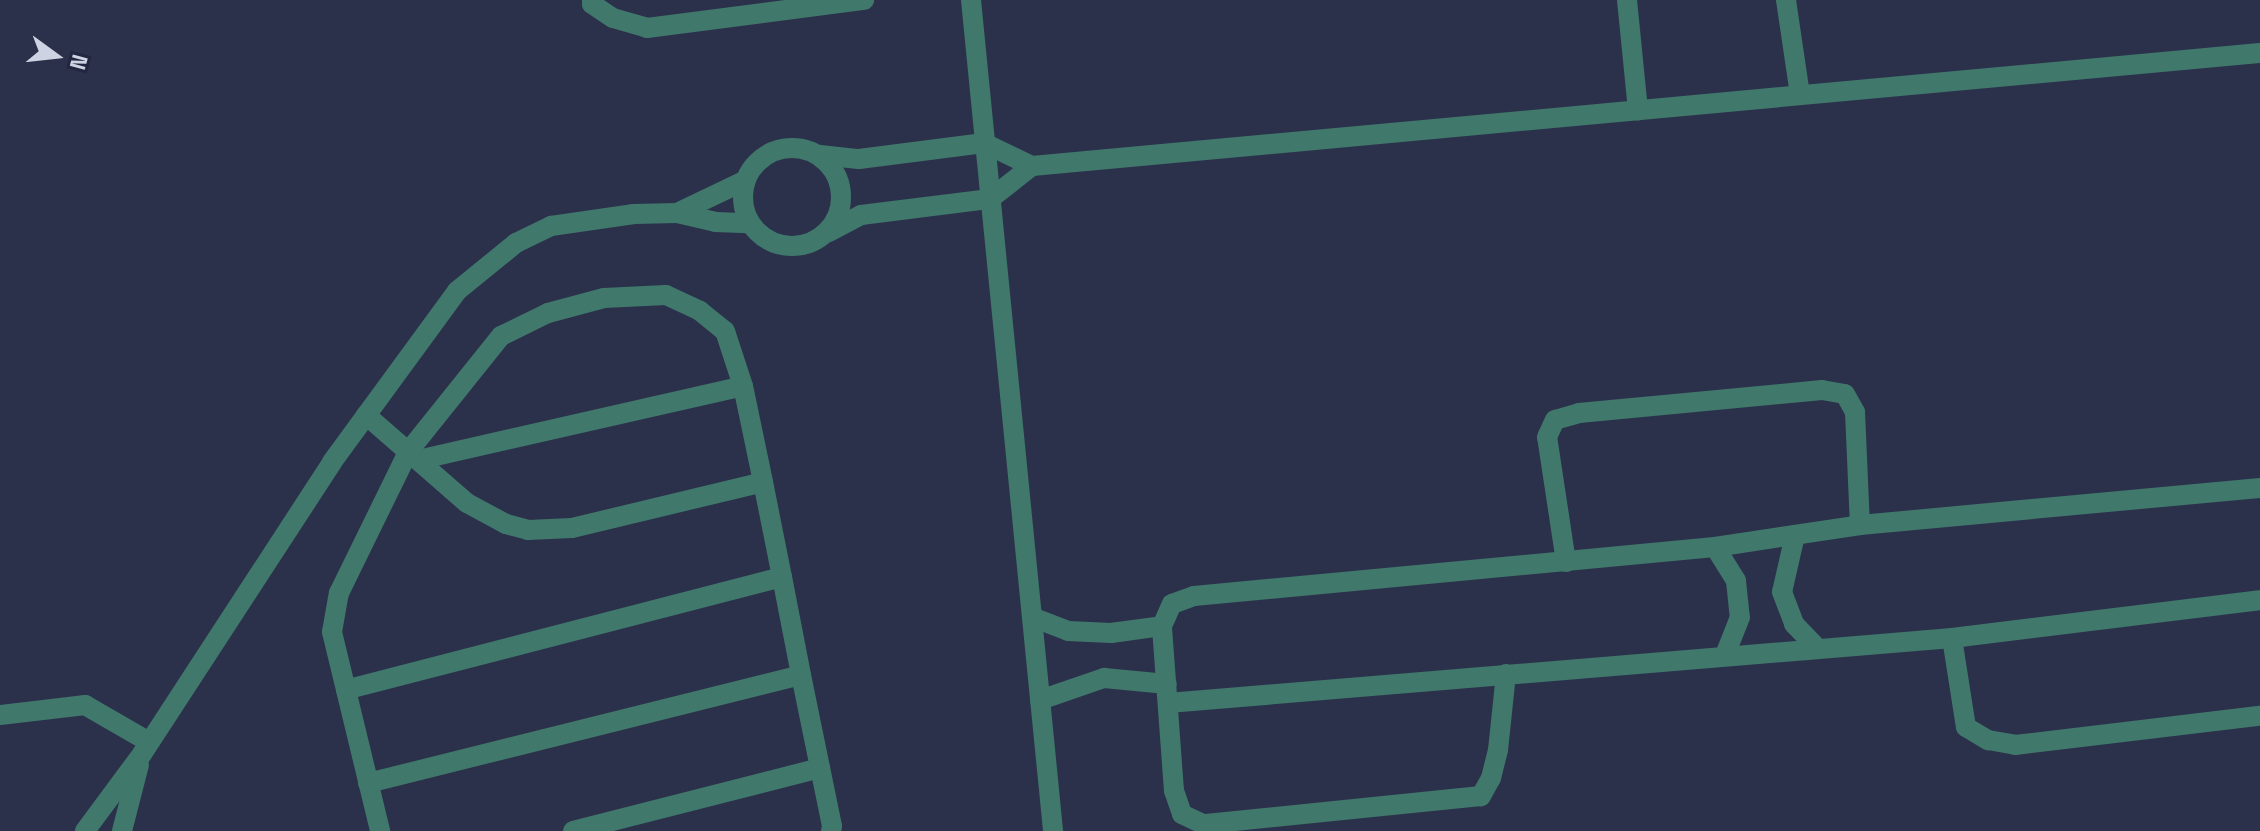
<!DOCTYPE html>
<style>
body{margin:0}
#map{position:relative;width:2260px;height:831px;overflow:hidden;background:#2b314b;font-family:"Space Grotesk",sans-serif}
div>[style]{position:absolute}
.minor>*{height:20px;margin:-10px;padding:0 10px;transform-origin:10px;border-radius:10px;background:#40786c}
.minor>.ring{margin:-10px;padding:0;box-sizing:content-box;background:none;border:20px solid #40786c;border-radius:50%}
span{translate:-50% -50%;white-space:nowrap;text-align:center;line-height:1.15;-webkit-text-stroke:6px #212740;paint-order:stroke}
.north{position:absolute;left:16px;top:16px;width:80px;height:80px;-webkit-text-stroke:6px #212740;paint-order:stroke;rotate:105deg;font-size:22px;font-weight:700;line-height:32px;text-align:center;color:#ced3e3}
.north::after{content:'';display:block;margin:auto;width:28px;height:36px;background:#ced3e3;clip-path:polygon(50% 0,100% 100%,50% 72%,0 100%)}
</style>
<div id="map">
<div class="minor">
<i style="left:592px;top:0;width:4px;rotate:90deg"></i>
<i style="left:592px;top:4px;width:25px;rotate:34deg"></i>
<i style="left:613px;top:18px;width:35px;rotate:16deg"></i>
<i style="left:647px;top:28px;width:219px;rotate:-7.4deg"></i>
<i style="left:971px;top:0;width:835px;rotate:84.36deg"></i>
<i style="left:1627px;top:0;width:111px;rotate:84.3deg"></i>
<i style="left:1786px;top:0;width:96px;rotate:81.6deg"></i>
<i class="ring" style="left:743px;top:148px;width:78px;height:78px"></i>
<i style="left:820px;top:155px;width:39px;rotate:6deg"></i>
<i style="left:859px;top:159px;width:126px;rotate:-7.3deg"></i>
<i style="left:984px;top:143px;width:53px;rotate:25.6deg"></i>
<i style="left:1032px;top:166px;width:1233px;rotate:-5.26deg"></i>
<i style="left:677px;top:213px;width:76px;rotate:-25.6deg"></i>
<i style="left:829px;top:232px;width:36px;rotate:-28deg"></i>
<i style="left:861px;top:215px;width:130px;rotate:-7.1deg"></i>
<i style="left:990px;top:199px;width:53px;rotate:-38.2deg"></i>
<i style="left:366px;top:415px;width:134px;rotate:41.1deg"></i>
<i style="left:467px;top:503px;width:44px;rotate:28.3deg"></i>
<i style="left:506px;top:524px;width:23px;rotate:15deg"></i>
<i style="left:528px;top:530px;width:44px;rotate:-2.6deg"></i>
<i style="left:572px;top:528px;width:196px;rotate:-13.5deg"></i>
<i style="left:418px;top:460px;width:333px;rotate:-12.8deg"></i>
<i style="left:1795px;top:535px;width:58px;rotate:102.8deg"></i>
<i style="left:1782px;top:592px;width:34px;rotate:69deg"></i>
<i style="left:1794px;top:624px;width:35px;rotate:46deg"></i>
<i style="left:1715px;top:547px;width:40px;rotate:58deg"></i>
<i style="left:1736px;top:581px;width:36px;rotate:84deg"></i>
<i style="left:1740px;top:617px;width:41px;rotate:111.5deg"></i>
<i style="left:1566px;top:562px;width:126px;rotate:-98.6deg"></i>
<i style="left:1547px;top:437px;width:19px;rotate:-65deg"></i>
<i style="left:1555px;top:420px;width:25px;rotate:-16deg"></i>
<i style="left:1579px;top:413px;width:244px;rotate:-5.4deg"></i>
<i style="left:1822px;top:390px;width:23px;rotate:10deg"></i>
<i style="left:1845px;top:394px;width:21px;rotate:61deg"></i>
<i style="left:1855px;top:412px;width:113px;rotate:87.5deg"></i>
<i style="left:782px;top:577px;width:450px;rotate:165.5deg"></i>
<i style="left:346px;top:690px;width:60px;rotate:-103.6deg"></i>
<i style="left:332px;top:632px;width:40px;rotate:-80deg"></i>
<i style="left:339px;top:593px;width:157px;rotate:-63.9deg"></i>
<i style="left:408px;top:452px;width:149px;rotate:-51.3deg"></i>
<i style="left:501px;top:336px;width:52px;rotate:-26.1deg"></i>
<i style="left:548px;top:313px;width:58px;rotate:-15deg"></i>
<i style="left:604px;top:298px;width:62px;rotate:-2.8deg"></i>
<i style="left:666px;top:295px;width:38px;rotate:25deg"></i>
<i style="left:700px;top:311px;width:32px;rotate:39deg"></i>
<i style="left:725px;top:331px;width:58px;rotate:71.9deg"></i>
<i style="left:743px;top:386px;width:98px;rotate:78.2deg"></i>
<i style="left:763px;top:482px;width:97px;rotate:78.7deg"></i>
<i style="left:782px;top:577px;width:100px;rotate:79deg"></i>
<i style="left:801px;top:675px;width:154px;rotate:78.4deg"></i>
<i style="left:832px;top:826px;width:5px;rotate:101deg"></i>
<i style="left:1032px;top:617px;width:39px;rotate:21deg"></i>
<i style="left:1068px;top:631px;width:43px;rotate:2.7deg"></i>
<i style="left:1111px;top:633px;width:51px;rotate:-7.8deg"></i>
<i style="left:1952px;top:638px;width:90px;rotate:81.1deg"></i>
<i style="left:1966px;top:727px;width:26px;rotate:31deg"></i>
<i style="left:1988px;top:740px;width:27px;rotate:10deg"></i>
<i style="left:2015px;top:745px;width:247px;rotate:-6.8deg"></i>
<i style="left:1506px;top:674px;width:76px;rotate:96deg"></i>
<i style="left:1498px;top:750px;width:29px;rotate:104deg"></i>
<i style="left:1491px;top:778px;width:21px;rotate:119deg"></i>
<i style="left:1481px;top:796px;width:279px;rotate:174.2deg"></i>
<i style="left:1203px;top:824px;width:23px;rotate:-155deg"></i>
<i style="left:1182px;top:814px;width:24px;rotate:-109deg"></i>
<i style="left:1174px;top:791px;width:165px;rotate:-94.2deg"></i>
<i style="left:1162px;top:626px;width:24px;rotate:-66deg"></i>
<i style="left:1172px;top:604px;width:23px;rotate:-20deg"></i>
<i style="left:1194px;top:596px;width:523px;rotate:-5.37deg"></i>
<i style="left:1715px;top:547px;width:147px;rotate:-8.6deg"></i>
<i style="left:1860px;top:525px;width:402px;rotate:-5.3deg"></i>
<i style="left:346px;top:690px;width:145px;rotate:76.4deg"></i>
<i style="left:1040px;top:700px;width:68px;rotate:-19deg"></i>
<i style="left:1104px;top:678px;width:63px;rotate:5.4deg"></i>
<i style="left:1168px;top:703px;width:787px;rotate:-4.74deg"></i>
<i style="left:1952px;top:638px;width:310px;rotate:-7deg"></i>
<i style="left:0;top:715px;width:86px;rotate:-6.7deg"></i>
<i style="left:85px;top:705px;width:74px;rotate:30deg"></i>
<i style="left:368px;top:783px;width:446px;rotate:-14deg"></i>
<i style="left:85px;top:831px;width:96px;rotate:-53.5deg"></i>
<i style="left:142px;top:754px;width:348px;rotate:-56.9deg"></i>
<i style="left:332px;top:462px;width:212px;rotate:-53.8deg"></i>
<i style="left:457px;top:291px;width:76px;rotate:-39.1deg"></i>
<i style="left:516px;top:243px;width:39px;rotate:-26deg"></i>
<i style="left:551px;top:226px;width:84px;rotate:-8.2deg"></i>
<i style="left:634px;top:214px;width:43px;rotate:-1.3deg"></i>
<i style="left:677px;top:213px;width:39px;rotate:13deg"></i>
<i style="left:715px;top:222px;width:34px;rotate:2deg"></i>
<i style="left:122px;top:831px;width:68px;rotate:-75.6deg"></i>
<i style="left:573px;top:831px;width:255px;rotate:-14.3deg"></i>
</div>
<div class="north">N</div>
</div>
